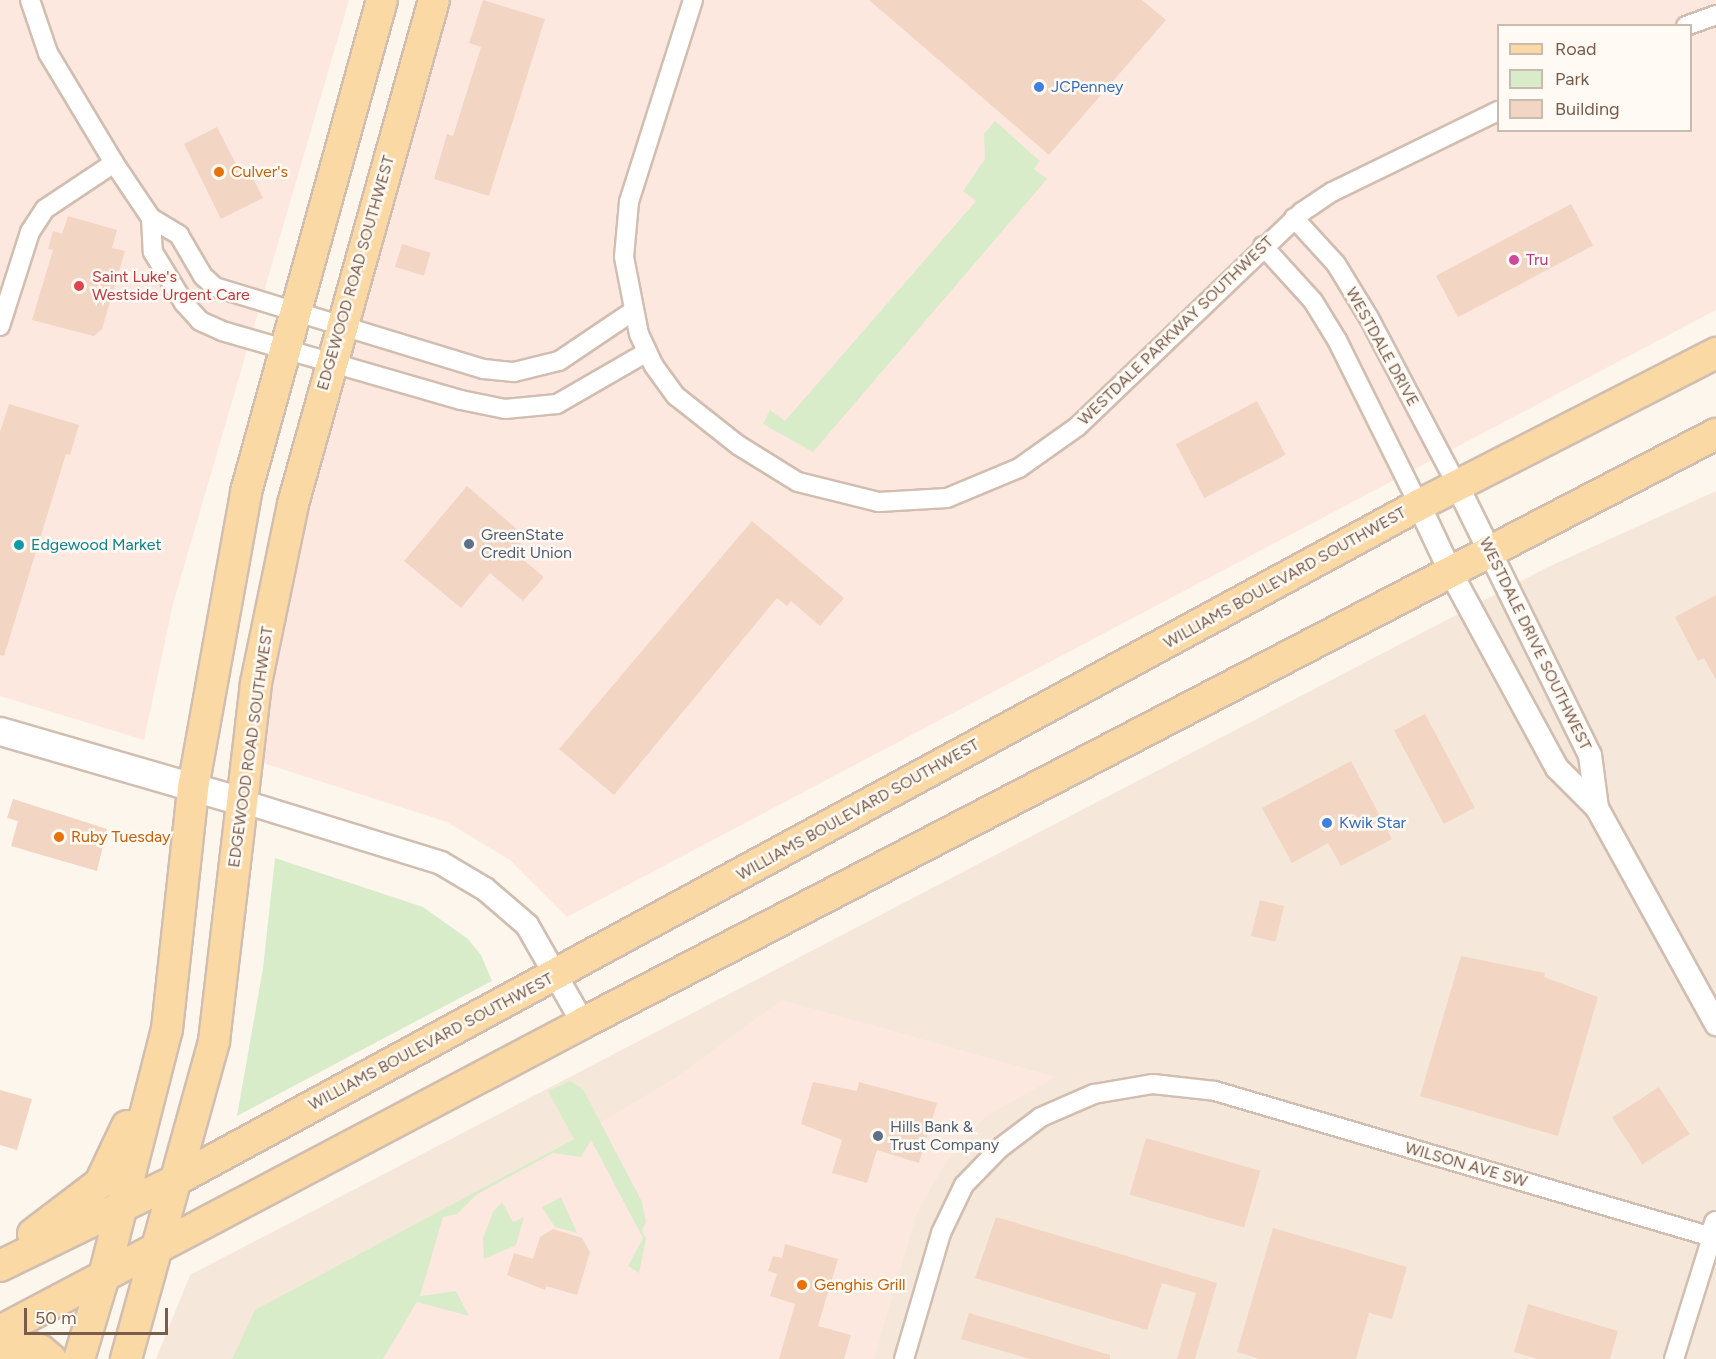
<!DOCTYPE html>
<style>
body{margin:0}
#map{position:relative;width:1716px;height:1359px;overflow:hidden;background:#fdf6ec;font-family:Figtree,sans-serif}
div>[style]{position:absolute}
.residential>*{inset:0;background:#f5e8da}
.commercial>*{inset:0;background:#fde8e0}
.green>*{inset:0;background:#d8ecc9}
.building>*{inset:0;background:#f3d5c3;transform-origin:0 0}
.roads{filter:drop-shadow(2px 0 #d1beb0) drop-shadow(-2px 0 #d1beb0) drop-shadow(0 2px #d1beb0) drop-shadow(0 -2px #d1beb0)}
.minor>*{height:18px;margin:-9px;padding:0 9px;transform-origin:9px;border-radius:9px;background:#fff}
.tertiary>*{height:22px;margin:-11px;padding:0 11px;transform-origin:11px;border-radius:11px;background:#fff}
.secondary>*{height:27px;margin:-13.5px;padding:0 13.5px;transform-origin:13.5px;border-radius:13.5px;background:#fff}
.primary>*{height:30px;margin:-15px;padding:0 15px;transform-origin:15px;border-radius:15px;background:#fbd9a5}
.dots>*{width:16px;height:16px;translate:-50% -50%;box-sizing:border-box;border:3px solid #fffaf3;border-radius:50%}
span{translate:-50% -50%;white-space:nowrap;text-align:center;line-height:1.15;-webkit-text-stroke:5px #fffaf3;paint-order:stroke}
.shop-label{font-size:16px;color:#366cbe}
.left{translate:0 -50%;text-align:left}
.food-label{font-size:16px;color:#c56008}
.hotel-label{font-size:16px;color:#b23c85}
.street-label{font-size:16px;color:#7a5c4d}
.health-label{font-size:16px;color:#be3a42}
.service-label{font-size:16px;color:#4e5e75}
.culture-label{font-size:16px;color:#0d838f}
.legend{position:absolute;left:1497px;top:24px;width:195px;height:108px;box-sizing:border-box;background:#fffaf3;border:2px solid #cabbb1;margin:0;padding:8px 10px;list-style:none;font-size:18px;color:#7a5c4d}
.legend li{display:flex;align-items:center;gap:12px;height:30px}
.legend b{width:30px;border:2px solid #cabbb1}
.scale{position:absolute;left:24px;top:1308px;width:144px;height:27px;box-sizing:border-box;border:3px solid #7a5c4d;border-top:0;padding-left:8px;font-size:18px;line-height:21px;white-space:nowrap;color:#7a5c4d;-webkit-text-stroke:4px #fffaf3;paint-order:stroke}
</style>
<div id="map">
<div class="residential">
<i style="clip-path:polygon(1716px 491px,1716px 1359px,156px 1359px,190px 1275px,1548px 567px)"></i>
</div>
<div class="commercial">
<i style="clip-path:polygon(0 0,349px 0,173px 604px,144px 740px,0 696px)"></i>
<i style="clip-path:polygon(evenodd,447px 0,1716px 0,1716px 310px,567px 917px,510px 860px,447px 822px,260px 762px,306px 491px,447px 0,1498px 26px,1690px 26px,1690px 130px,1498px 130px,1498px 26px)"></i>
<i style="clip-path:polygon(782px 1000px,1056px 1077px,986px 1116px,946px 1162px,917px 1212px,874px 1359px,232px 1359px,255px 1310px,575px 1138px,677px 1077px)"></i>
</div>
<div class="green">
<i style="clip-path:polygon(995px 121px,1040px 161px,1034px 169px,1047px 179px,813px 452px,763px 424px,770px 410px,785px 421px,976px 201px,963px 191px,985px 159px,984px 134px)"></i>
<i style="clip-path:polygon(275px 858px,423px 907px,468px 939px,481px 955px,492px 981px,237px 1116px,263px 968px)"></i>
<i style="clip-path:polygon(570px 1081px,583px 1089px,642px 1202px,646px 1222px,642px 1230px,646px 1239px,639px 1273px,628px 1266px,643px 1238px,591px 1140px,581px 1157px,553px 1153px,476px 1195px,457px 1214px,443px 1217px,420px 1296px,456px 1291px,469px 1316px,417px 1302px,383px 1359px,232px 1359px,255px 1310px,574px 1139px,548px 1091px)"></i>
<i style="clip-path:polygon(561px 1197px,577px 1233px,555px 1227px,542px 1207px)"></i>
<i style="clip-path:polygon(502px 1202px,513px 1222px,524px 1217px,516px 1245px,484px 1259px,483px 1238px,493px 1212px)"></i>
</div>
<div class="building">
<i style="clip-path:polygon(483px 0,545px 19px,489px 196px,434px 179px,447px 134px,453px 136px,481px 47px,469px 43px)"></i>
<i style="clip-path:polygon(869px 0,1142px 0,1166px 20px,1049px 155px)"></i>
<i style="clip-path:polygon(217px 127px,241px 174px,249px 170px,263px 198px,221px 219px,184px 144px)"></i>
<i style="left:1571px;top:204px;width:47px;height:153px;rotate:62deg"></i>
<i style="clip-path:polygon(68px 216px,117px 230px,112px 248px,125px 251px,102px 329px,94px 336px,32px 320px,53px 250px,48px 249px,53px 231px,62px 234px)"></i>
<i style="left:402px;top:244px;width:30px;height:24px;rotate:17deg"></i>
<i style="left:1257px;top:401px;width:61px;height:92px;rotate:62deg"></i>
<i style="clip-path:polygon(9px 404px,79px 425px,70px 455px,66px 454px,4px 656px,0 655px,0 432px)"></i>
<i style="clip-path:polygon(467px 486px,526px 537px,514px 552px,544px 577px,523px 601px,490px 573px,461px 608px,404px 561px)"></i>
<i style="clip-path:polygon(752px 521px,844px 598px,820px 626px,791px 601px,787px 606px,777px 598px,614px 795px,559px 749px)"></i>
<i style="clip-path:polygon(1716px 595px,1716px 680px,1704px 658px,1698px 661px,1675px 617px)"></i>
<i style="left:1425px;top:714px;width:106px;height:35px;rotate:62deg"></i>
<i style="clip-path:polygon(1351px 761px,1392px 839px,1341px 866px,1328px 843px,1292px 863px,1262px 808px)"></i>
<i style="clip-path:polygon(13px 799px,107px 829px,97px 871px,11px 846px,18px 821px,7px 818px)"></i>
<i style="left:1260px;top:900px;width:25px;height:37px;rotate:14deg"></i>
<i style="clip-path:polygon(1461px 956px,1545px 973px,1544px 977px,1598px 997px,1558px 1136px,1420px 1096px)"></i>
<i style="clip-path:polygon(813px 1082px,857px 1091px,859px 1082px,937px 1103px,919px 1163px,877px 1150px,867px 1183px,832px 1173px,842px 1140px,801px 1124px)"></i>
<i style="left:1659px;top:1087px;width:56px;height:56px;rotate:57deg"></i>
<i style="clip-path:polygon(0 1090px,32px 1099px,17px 1150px,0 1145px)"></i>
<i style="left:1146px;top:1138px;width:119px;height:59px;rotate:16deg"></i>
<i style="clip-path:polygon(996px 1217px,1217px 1283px,1195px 1359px,1177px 1359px,1196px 1293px,1162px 1283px,1147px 1330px,975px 1278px)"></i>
<i style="clip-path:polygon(1273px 1228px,1407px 1267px,1392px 1319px,1369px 1313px,1356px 1359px,1260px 1359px,1237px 1352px)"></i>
<i style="clip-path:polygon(553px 1229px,582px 1238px,590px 1252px,577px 1295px,546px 1286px,545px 1290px,507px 1275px,514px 1253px,533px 1259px,540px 1237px)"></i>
<i style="clip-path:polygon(785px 1244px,838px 1259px,818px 1326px,851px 1335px,844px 1359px,779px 1359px,795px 1304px,770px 1296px,777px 1274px,768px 1271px,773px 1256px,782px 1258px)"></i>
<i style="clip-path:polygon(1528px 1304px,1618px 1331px,1610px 1359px,1537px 1359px,1514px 1352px)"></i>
<i style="clip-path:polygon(969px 1313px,1110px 1355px,1110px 1359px,1030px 1359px,961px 1339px)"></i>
</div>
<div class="roads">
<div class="minor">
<i style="left:30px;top:0;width:56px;rotate:71.2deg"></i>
<i style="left:48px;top:53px;width:128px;rotate:59deg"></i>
<i style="left:114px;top:163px;width:66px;rotate:56.1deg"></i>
<i style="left:151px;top:218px;width:33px;rotate:31deg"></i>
<i style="left:179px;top:235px;width:48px;rotate:59.7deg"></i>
<i style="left:203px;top:276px;width:16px;rotate:43deg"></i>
<i style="left:215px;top:287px;width:281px;rotate:17deg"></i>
<i style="left:484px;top:369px;width:30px;rotate:6deg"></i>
<i style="left:514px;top:372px;width:46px;rotate:-13.7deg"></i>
<i style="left:559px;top:361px;width:89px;rotate:-34deg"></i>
<i style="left:693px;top:0;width:212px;rotate:107.6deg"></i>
<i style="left:629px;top:202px;width:55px;rotate:95.2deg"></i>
<i style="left:624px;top:257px;width:78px;rotate:79deg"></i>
<i style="left:639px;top:334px;width:35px;rotate:65deg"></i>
<i style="left:654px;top:366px;width:37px;rotate:54deg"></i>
<i style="left:676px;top:396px;width:79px;rotate:38.3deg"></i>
<i style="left:738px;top:445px;width:70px;rotate:31.7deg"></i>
<i style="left:798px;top:482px;width:83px;rotate:13.9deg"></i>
<i style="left:879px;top:502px;width:68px;rotate:-3.4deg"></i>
<i style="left:947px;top:498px;width:78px;rotate:-22.6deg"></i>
<i style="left:1019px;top:468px;width:72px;rotate:-35.4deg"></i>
<i style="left:1078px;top:426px;width:310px;rotate:-43.7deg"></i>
<i style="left:1302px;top:212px;width:36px;rotate:-34deg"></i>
<i style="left:1332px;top:192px;width:185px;rotate:-26deg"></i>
<i style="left:1686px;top:26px;width:32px;rotate:-20deg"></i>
<i style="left:151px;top:218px;width:34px;rotate:87deg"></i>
<i style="left:153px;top:252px;width:60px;rotate:58.7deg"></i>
<i style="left:184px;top:303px;width:24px;rotate:48deg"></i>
<i style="left:200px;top:321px;width:24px;rotate:24deg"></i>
<i style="left:222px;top:331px;width:249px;rotate:16.1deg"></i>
<i style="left:461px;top:400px;width:45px;rotate:11.6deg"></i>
<i style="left:505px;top:409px;width:52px;rotate:-5.5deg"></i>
<i style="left:557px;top:404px;width:104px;rotate:-30deg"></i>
<i style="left:1294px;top:218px;width:62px;rotate:47.6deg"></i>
<i style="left:1336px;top:264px;width:63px;rotate:58.6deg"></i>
<i style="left:1369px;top:318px;width:189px;rotate:62.2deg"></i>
<i style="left:1263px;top:246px;width:74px;rotate:47.7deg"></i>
<i style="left:1313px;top:301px;width:46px;rotate:58.4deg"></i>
<i style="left:1337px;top:340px;width:184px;rotate:63.6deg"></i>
<i style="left:0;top:326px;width:99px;rotate:-72.3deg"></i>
<i style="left:30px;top:232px;width:27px;rotate:-57deg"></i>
<i style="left:45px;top:209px;width:83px;rotate:-33.7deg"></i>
<i style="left:904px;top:1359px;width:131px;rotate:-73.6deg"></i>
<i style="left:941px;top:1233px;width:53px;rotate:-64.4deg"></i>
<i style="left:964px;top:1185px;width:52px;rotate:-45.8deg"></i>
<i style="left:1000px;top:1148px;width:51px;rotate:-37.1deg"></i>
<i style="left:1041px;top:1117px;width:58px;rotate:-23.5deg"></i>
<i style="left:1094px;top:1094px;width:60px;rotate:-9.6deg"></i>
<i style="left:1153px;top:1084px;width:62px;rotate:6.4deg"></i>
<i style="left:1215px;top:1091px;width:518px;rotate:16.37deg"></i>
<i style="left:1712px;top:1237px;width:128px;rotate:107.3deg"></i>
</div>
<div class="tertiary">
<i style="left:1457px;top:485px;width:301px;rotate:63.8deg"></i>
<i style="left:1590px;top:755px;width:53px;rotate:82.5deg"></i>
<i style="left:1419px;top:505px;width:75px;rotate:64.8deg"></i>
<i style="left:1451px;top:573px;width:222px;rotate:61.5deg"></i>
<i style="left:1557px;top:768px;width:57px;rotate:45deg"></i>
<i style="left:1597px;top:808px;width:247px;rotate:61.1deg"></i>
<i style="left:241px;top:801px;width:209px;rotate:17.2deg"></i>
<i style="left:441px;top:863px;width:51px;rotate:30.6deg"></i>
<i style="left:485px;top:889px;width:55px;rotate:40.6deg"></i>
<i style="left:527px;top:925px;width:113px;rotate:60.3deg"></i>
<i style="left:1716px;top:1223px;width:15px;rotate:106deg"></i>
<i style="left:1712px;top:1237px;width:4px;rotate:14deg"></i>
</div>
<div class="secondary">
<i style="left:0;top:731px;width:251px;rotate:16.2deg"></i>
</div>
<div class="primary">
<i style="left:33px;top:1234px;width:84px;rotate:-37.3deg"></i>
<i style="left:100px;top:1183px;width:63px;rotate:-64.7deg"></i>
<i style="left:0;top:1266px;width:198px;rotate:-26deg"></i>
<i style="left:178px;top:1179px;width:1412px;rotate:-28.51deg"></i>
<i style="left:1419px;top:505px;width:334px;rotate:-27.1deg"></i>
<i style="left:0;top:1331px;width:659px;rotate:-27.85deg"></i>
<i style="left:583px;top:1023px;width:1277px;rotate:-27.47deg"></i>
<i style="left:0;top:1350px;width:23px;rotate:-13deg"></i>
<i style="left:22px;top:1345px;width:19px;rotate:16deg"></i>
<i style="left:40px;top:1350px;width:14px;rotate:39deg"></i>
<i style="left:79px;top:1359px;width:87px;rotate:-73.2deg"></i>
<i style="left:104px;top:1276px;width:255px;rotate:-75.7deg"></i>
<i style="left:167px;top:1029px;width:242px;rotate:-83.8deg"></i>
<i style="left:193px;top:788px;width:301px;rotate:-79.8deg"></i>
<i style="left:246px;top:492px;width:510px;rotate:-74.55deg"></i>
<i style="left:126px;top:1359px;width:330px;rotate:-74.5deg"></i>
<i style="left:214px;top:1041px;width:360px;rotate:-83.3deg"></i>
<i style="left:256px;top:683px;width:183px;rotate:-78.3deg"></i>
<i style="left:293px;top:504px;width:523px;rotate:-74.37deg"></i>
</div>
</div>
<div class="dots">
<i style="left:1039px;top:87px;background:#3f7fe0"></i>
<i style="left:219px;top:172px;background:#e8710a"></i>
<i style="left:1514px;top:260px;background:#d1479c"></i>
<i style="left:79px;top:286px;background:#e0444e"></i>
<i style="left:469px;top:544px;background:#5c6f8a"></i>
<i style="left:19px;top:545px;background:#0f9aa8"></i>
<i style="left:1327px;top:823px;background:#3f7fe0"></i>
<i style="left:59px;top:837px;background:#e8710a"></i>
<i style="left:878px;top:1136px;background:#5c6f8a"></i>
<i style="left:802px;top:1285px;background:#e8710a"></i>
</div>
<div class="shop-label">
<span class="left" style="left:1051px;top:87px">JCPenney</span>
<span class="left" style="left:1339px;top:823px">Kwik Star</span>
</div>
<div class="food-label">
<span class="left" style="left:231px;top:172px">Culver's</span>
<span class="left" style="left:71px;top:837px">Ruby Tuesday</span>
<span class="left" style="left:814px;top:1285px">Genghis Grill</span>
</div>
<div class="hotel-label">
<span class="left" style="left:1526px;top:260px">Tru</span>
</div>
<div class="street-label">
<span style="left:356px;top:273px;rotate:-74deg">EDGEWOOD ROAD SOUTHWEST</span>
<span style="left:1176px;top:331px;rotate:-44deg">WESTDALE PARKWAY SOUTHWEST</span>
<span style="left:1382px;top:347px;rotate:61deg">WESTDALE DRIVE</span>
<span style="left:1285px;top:578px;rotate:-29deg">WILLIAMS BOULEVARD SOUTHWEST</span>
<span style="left:1535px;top:644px;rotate:64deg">WESTDALE DRIVE SOUTHWEST</span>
<span style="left:251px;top:747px;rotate:-82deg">EDGEWOOD ROAD SOUTHWEST</span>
<span style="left:858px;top:810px;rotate:-29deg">WILLIAMS BOULEVARD SOUTHWEST</span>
<span style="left:431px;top:1042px;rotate:-28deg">WILLIAMS BOULEVARD SOUTHWEST</span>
<span style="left:1466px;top:1165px;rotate:16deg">WILSON AVE SW</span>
</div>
<div class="health-label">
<span class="left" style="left:92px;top:286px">Saint Luke's<br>Westside Urgent Care</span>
</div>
<div class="service-label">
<span class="left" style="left:481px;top:544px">GreenState<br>Credit Union</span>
<span class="left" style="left:890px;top:1136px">Hills Bank &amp;<br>Trust Company</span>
</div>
<div class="culture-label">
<span class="left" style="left:31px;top:545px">Edgewood Market</span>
</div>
<ul class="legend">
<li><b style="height:8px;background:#fbd9a5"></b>Road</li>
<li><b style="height:16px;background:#d8ecc9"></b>Park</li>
<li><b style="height:16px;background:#f3d5c3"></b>Building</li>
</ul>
<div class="scale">50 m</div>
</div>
